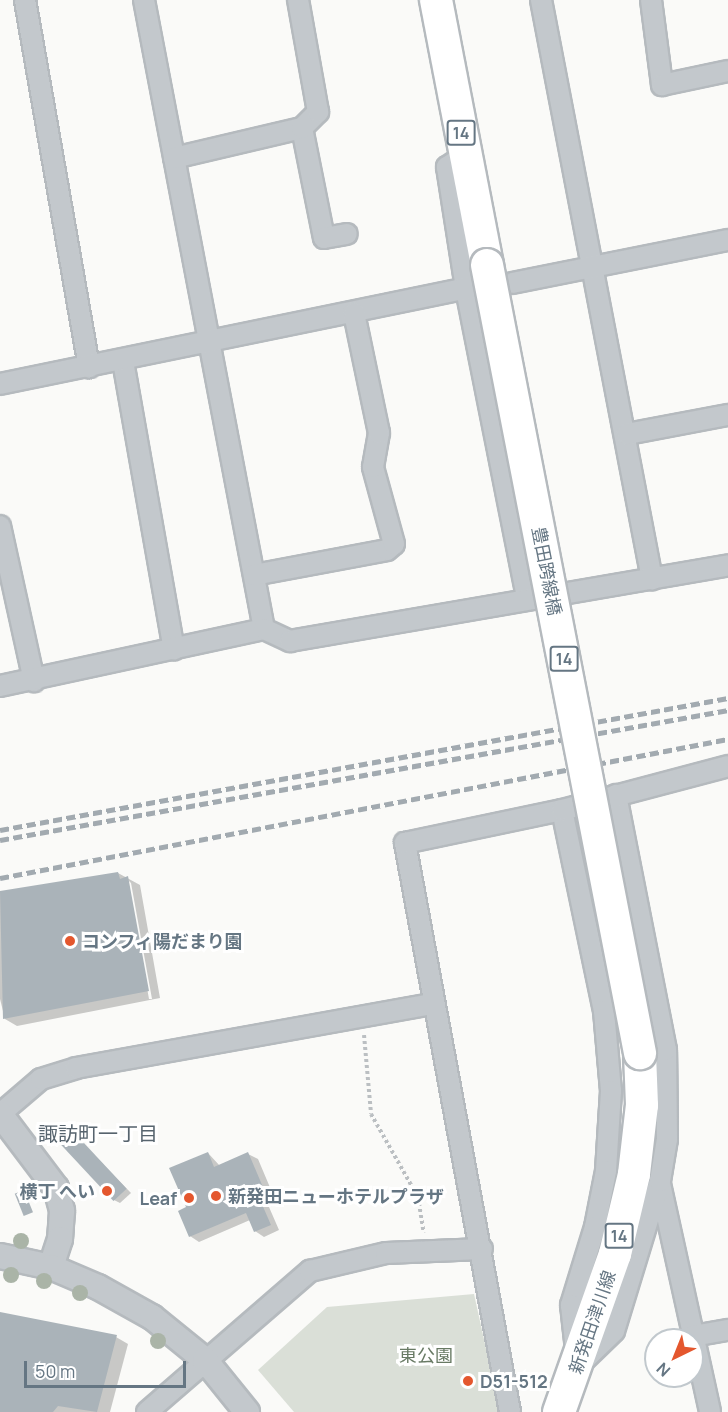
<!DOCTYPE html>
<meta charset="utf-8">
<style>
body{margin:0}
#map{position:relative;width:728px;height:1412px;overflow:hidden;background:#fafaf8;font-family:Manrope,"Noto Sans JP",sans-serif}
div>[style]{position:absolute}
.green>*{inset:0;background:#dadfd7}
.shadow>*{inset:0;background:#0003}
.building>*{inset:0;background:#aab3b9;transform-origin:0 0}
.path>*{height:4px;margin-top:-2px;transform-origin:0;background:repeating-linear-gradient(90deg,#bbbfc2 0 3px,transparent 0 6px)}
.roads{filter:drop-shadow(2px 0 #b5babe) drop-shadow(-2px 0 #b5babe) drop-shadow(0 2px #b5babe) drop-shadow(0 -2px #b5babe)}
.minor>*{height:20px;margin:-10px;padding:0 10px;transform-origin:10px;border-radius:10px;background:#c3c8cc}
.tertiary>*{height:24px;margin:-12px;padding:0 12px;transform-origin:12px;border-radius:12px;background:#c3c8cc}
.primary>*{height:32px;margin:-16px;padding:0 16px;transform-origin:16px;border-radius:16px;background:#fff}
.rail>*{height:4.5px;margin-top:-2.25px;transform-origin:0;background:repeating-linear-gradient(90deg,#a2aab0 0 9px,transparent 0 13.5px)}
.bridges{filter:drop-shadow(2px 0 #b5babe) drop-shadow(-2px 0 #b5babe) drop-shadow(0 2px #b5babe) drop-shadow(0 -2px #b5babe)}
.primary-bridge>*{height:32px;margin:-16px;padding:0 16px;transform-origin:16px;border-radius:16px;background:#fff}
.trees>*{width:16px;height:16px;margin:-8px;border-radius:50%;background:#aab4a7}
.dots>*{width:16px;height:16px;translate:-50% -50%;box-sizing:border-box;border:3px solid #fff;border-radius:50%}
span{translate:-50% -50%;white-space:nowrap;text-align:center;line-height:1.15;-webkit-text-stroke:6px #fff;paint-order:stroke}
.shield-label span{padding:2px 4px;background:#fff;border:2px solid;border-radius:4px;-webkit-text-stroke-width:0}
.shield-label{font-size:16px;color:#657683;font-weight:700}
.street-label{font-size:18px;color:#657683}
.poi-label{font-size:18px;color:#657683;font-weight:700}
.left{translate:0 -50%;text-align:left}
.right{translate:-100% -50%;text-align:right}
.park-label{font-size:18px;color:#687a64}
.neighbourhood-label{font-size:20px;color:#57646e}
.north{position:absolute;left:644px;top:1328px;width:60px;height:60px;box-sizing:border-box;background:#fff;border:2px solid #c1c8cd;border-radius:50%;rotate:223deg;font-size:16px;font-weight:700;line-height:24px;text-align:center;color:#657683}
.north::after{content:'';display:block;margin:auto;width:21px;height:27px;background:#e4572e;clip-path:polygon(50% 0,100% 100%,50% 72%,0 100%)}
.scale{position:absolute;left:24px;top:1361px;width:162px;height:27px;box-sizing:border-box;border:3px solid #657683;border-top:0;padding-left:8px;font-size:18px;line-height:21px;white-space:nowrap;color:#657683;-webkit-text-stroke:4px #fff;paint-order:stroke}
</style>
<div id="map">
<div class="green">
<i style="clip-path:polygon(474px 1294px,500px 1412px,294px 1412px,258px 1370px,327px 1307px)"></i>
</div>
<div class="shadow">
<i style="clip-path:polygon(evenodd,118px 873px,140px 885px,160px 998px,17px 1026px,5px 1019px,0 999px,0 892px,118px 873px,128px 880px,131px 883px,152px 999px,149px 999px,128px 880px)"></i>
<i style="clip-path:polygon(70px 1130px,131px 1193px,120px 1203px,114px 1200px)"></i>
<i style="clip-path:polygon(208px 1153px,220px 1166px,248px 1154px,258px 1159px,277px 1204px,269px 1207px,279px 1230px,264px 1237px,255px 1231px,250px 1220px,199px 1242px,190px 1236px,188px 1208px)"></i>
<i style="clip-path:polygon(0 1314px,116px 1337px,128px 1344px,110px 1412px,0 1412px)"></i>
</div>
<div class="building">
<i style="clip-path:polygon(118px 872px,120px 879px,128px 876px,149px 991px,3px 1019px,0 891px)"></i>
<i style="left:70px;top:1128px;width:83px;height:18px;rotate:47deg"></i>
<i style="clip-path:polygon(208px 1152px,214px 1167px,248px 1152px,268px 1199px,261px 1202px,271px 1225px,254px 1232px,246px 1213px,189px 1237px,178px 1211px,186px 1207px,169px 1168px)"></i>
<i style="left:24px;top:1190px;width:24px;height:10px;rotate:68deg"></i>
<i style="clip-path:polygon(0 1312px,117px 1335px,97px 1412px,58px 1406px,53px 1412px,0 1412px)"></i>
</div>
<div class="path">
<i style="left:364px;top:1035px;width:79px;rotate:84.9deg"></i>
<i style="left:371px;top:1114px;width:95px;rotate:60.5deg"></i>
<i style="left:418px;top:1197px;width:36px;rotate:81deg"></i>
</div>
<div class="roads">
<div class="minor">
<i style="left:25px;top:0;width:373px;rotate:80.1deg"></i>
<i style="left:144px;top:0;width:640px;rotate:79.2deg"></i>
<i style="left:541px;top:0;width:590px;rotate:79.15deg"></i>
<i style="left:651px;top:0;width:86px;rotate:82.6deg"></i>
<i style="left:662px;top:85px;width:67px;rotate:-12deg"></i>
<i style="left:302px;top:128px;width:112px;rotate:78.7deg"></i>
<i style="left:324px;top:238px;width:23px;rotate:-10deg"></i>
<i style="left:465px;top:155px;width:22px;rotate:146deg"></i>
<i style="left:447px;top:167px;width:123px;rotate:81.1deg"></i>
<i style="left:466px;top:289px;width:315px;rotate:78.8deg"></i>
<i style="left:174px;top:158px;width:131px;rotate:-13.2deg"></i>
<i style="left:302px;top:128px;width:23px;rotate:-45deg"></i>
<i style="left:318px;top:112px;width:114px;rotate:-100.1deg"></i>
<i style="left:512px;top:283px;width:220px;rotate:-11.3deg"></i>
<i style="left:123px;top:361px;width:293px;rotate:80deg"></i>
<i style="left:0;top:384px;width:484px;rotate:-11.6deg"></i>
<i style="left:627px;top:434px;width:103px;rotate:-10.7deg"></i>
<i style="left:0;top:526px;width:159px;rotate:77.6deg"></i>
<i style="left:254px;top:575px;width:135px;rotate:-10.6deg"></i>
<i style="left:387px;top:550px;width:9px;rotate:-41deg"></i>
<i style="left:394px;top:544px;width:80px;rotate:-105.3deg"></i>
<i style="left:373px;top:467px;width:35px;rotate:-80deg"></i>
<i style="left:379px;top:433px;width:123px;rotate:-101.8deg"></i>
<i style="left:0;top:686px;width:270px;rotate:-12.2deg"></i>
<i style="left:264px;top:629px;width:29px;rotate:25deg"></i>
<i style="left:290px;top:641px;width:445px;rotate:-9.8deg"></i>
<i style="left:562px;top:810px;width:205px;rotate:78.2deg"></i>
<i style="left:604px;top:1011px;width:80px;rotate:85deg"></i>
<i style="left:611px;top:1091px;width:80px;rotate:93.6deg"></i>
<i style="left:606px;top:1171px;width:57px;rotate:101.1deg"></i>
<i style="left:595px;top:1227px;width:82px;rotate:107.1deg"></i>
<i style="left:571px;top:1305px;width:45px;rotate:83.7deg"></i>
<i style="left:0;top:1114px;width:54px;rotate:-40.5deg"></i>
<i style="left:41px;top:1079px;width:37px;rotate:-17deg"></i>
<i style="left:76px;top:1068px;width:362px;rotate:-10.2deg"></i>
<i style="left:660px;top:1184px;width:233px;rotate:77.6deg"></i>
<i style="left:693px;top:1336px;width:36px;rotate:-10deg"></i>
<i style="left:581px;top:1363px;width:46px;rotate:-44.1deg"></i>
<i style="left:614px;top:1331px;width:157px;rotate:-73deg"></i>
<i style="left:660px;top:1181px;width:43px;rotate:-80.5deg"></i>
<i style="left:667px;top:1139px;width:89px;rotate:-90.6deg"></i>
<i style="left:666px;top:1050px;width:260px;rotate:-101.1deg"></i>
<i style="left:147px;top:1412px;width:216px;rotate:-40.9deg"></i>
<i style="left:310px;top:1271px;width:78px;rotate:-13.3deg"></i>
<i style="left:386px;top:1253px;width:96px;rotate:-2.4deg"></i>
<i style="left:510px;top:1412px;width:579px;rotate:-100.46deg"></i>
<i style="left:405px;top:843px;width:160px;rotate:-11.9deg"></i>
<i style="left:562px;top:810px;width:172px;rotate:-14.8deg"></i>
</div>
<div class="tertiary">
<i style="left:0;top:1114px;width:93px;rotate:52.9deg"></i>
<i style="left:56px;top:1188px;width:24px;rotate:75deg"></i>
<i style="left:62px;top:1211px;width:28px;rotate:94deg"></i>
<i style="left:60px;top:1239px;width:29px;rotate:108deg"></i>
<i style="left:0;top:1256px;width:52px;rotate:12.2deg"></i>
<i style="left:51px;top:1267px;width:51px;rotate:23.1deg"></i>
<i style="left:98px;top:1287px;width:62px;rotate:29.1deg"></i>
<i style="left:152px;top:1317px;width:68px;rotate:39.1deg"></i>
<i style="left:205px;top:1360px;width:67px;rotate:51.1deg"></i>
</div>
<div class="primary">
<i style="left:436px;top:0;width:270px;rotate:79.1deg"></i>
<i style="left:559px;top:1412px;width:168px;rotate:-70.5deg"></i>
<i style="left:615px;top:1254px;width:82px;rotate:-76.6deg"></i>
<i style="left:634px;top:1174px;width:69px;rotate:-83.4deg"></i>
<i style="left:642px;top:1105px;width:52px;rotate:-92.2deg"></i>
</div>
</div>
<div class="rail">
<i style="left:0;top:830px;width:740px;rotate:-10.28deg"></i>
<i style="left:0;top:840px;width:740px;rotate:-10.12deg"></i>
<i style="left:0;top:878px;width:741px;rotate:-10.81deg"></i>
</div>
<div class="bridges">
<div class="primary-bridge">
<i style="left:487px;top:265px;width:803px;rotate:79.01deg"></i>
</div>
</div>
<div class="trees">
<i style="left:21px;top:1241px"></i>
<i style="left:11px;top:1275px"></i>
<i style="left:44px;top:1281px"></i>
<i style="left:80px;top:1293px"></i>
<i style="left:158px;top:1341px"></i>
</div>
<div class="dots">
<i style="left:70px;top:941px;background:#e4572e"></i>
<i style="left:107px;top:1191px;background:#e4572e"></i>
<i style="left:216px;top:1196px;background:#e4572e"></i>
<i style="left:189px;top:1198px;background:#e4572e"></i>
<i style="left:468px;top:1381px;background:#e4572e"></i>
</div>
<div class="shield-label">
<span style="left:461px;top:133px">14</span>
<span style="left:564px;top:659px">14</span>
<span style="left:619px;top:1236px">14</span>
</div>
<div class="street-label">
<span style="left:547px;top:571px;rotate:79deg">豊田跨線橋</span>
<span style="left:592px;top:1322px;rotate:-71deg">新発田津川線</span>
</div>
<div class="poi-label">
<span class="left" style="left:82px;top:941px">コンフィ陽だまり園</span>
<span class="right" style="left:95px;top:1191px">横丁 へい</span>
<span class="left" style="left:228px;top:1196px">新発田ニューホテルプラザ</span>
<span class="right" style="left:177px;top:1198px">Leaf</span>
<span class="left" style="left:480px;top:1381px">D51-512</span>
</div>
<div class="park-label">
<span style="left:426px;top:1355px">東公園</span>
</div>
<div class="neighbourhood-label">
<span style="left:98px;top:1133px">諏訪町一丁目</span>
</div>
<div class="north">N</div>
<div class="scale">50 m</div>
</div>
